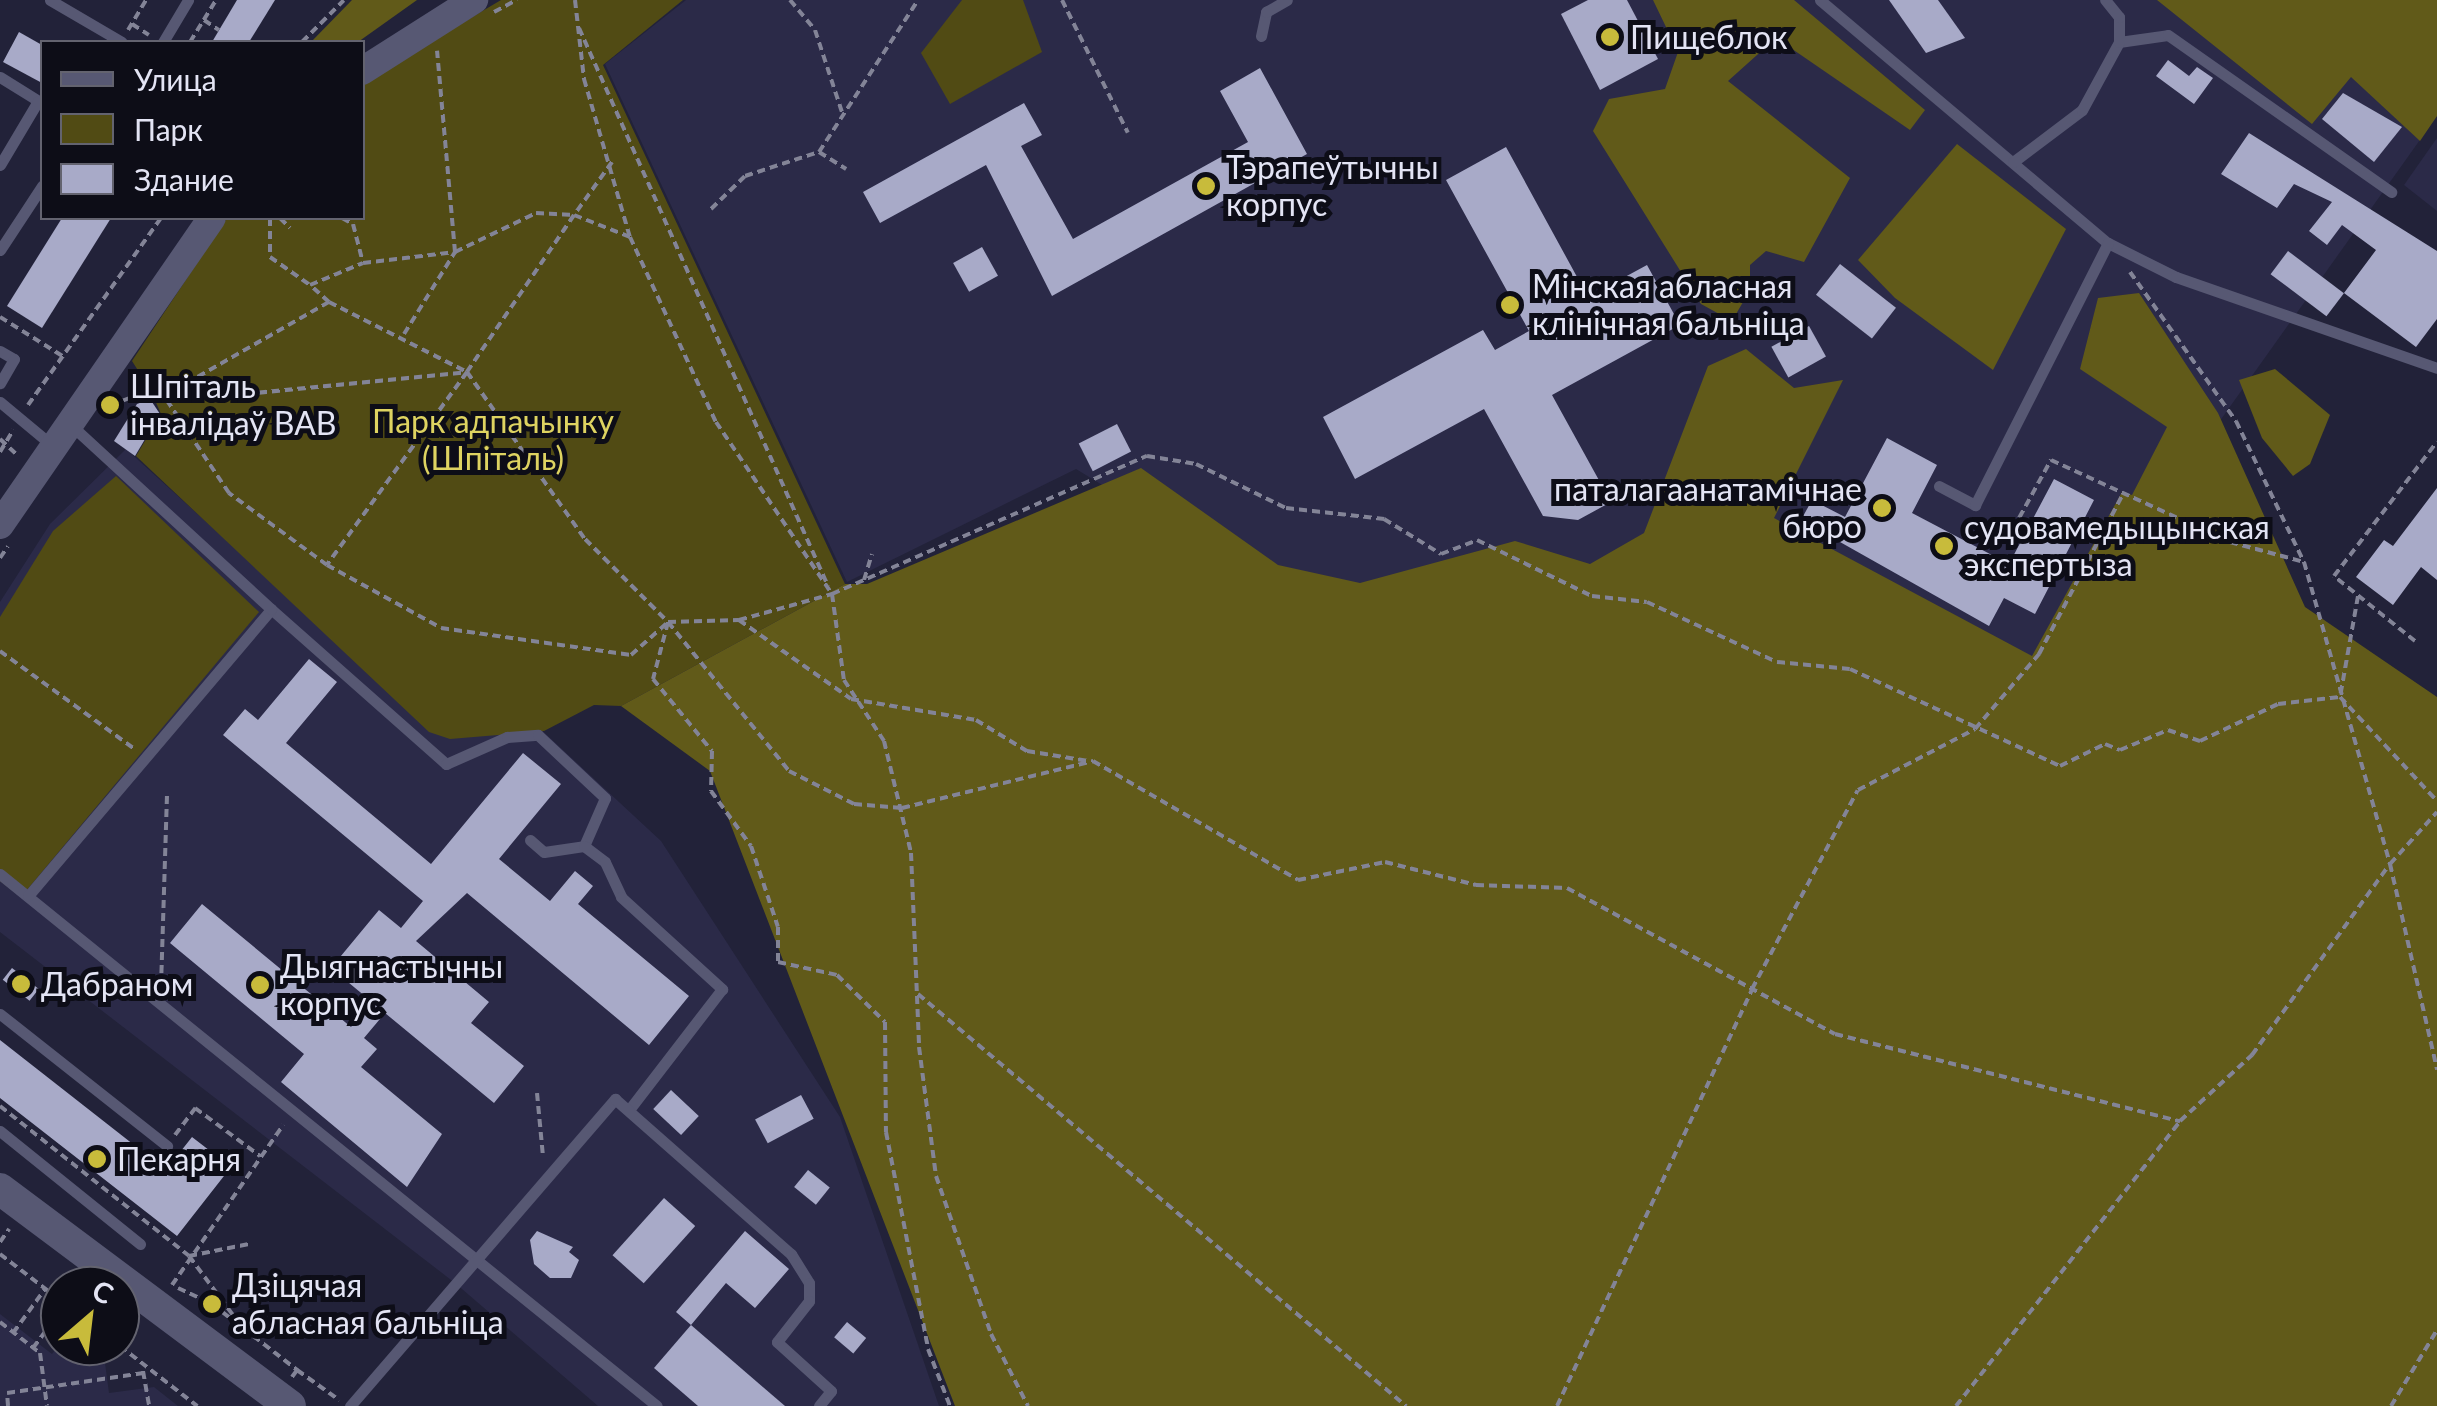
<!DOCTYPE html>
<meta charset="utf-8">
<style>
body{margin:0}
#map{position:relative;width:2437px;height:1406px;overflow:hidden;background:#222239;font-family:Lato,sans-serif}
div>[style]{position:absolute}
.built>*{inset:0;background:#2b2a48}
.green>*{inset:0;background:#514b14}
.forest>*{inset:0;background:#615a19}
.building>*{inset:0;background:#a8aac8;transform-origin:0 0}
.path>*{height:4px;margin-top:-2px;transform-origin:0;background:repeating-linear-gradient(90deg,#838497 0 8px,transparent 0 13px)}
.service>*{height:11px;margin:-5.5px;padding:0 5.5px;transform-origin:5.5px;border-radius:5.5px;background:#575873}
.tertiary>*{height:28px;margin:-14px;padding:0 14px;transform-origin:14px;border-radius:14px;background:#575873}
.secondary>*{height:32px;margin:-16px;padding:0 16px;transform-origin:16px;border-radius:16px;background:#575873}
.dots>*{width:28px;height:28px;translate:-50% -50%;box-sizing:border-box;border:5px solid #0d0d17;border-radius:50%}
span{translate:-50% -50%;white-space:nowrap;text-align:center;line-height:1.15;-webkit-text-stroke:10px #0d0d17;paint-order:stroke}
.poi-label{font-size:32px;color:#e3e4f4}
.left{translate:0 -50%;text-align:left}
.right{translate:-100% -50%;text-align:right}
.park-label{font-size:32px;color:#ded361}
.legend{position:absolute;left:40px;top:40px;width:325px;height:180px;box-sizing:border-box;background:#0d0d17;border:2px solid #63636f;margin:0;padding:12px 18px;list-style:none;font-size:30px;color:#e3e4f4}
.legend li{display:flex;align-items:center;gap:20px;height:50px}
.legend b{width:50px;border:2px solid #63636f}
.north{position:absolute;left:40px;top:1266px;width:100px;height:100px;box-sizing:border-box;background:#0d0d17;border:2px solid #63636f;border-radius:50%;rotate:28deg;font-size:28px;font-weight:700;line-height:40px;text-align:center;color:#e3e4f4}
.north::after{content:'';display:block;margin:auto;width:35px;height:45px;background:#c8bb3b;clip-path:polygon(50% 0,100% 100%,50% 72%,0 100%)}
</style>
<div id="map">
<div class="built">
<i style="clip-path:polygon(686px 0,2437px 0,2437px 116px,2041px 672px,1309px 611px,1076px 469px,847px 582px,605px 64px)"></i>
<i style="clip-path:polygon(2437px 138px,2437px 211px,2404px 185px)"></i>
<i style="clip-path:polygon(126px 449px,408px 705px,521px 711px,661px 841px,840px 1117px,939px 1406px,598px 1406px,455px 1283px,0 932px,0 602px,50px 524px)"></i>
<i style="clip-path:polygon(0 1314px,52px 1354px,60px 1344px,83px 1346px,105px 1363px,109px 1393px,154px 1387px,178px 1406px,0 1406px)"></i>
</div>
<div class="green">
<i style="clip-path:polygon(501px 0,683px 0,603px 65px,845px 584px,621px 706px,594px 705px,544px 731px,450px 739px,429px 732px,136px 456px,161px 414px,154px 398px,142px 398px,146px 383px,132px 361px,227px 218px,362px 218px,363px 82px)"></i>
<i style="clip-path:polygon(962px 0,1023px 0,1042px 52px,950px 104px,921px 53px)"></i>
<i style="clip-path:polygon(116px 476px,259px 612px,21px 897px,0 881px,0 617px,53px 531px)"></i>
</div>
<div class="forest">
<i style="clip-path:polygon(352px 0,417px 0,358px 42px,311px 42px)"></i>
<i style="clip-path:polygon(1653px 0,1794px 0,1925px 110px,1910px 130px,1776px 38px,1728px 81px,1850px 178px,1804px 262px,1766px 251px,1750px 265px,1750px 290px,1732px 321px,1701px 304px,1593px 131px,1609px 99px,1665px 89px,1678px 52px)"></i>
<i style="clip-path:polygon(2157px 0,2437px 0,2437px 116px,2420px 141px,2351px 77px,2312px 124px)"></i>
<i style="clip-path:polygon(1957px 144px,2066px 229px,1993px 370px,1895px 298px,1858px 260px)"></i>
<i style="clip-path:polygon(2139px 293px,2218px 413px,2305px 607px,2437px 697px,2437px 1406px,955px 1406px,710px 771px,621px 706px,845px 584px,867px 584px,1141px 468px,1278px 565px,1360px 583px,1515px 541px,1590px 564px,1644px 533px,1708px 366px,1746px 349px,1794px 388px,1843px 380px,1774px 518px,2032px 656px,2122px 492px,2132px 495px,2167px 427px,2080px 369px,2098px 298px)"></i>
<i style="clip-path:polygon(2275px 369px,2330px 415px,2310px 464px,2293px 476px,2262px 438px,2239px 380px)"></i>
</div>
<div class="building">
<i style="clip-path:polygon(237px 0,275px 0,249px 42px,212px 42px)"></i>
<i style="clip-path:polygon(1588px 0,1627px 0,1658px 59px,1600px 90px,1561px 14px)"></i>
<i style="clip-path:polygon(1889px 0,1938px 0,1965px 38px,1926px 53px)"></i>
<i style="clip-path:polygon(19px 32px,42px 45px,42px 83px,3px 62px)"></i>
<i style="clip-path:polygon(2168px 60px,2189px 76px,2197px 67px,2213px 78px,2194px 104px,2156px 76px)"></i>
<i style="clip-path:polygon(1260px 68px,1307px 154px,1052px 296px,986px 165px,880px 223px,863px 192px,1024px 103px,1042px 135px,1021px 146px,1073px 239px,1248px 142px,1220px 91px)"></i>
<i style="clip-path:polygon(2343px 93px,2402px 127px,2374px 162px,2322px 119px)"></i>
<i style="clip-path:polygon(2249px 133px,2437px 251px,2437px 319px,2416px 347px,2344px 293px,2376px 250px,2342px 225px,2327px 245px,2309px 231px,2332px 202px,2294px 184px,2277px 208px,2221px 174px)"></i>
<i style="clip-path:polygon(1506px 147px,1588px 297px,1647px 265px,1680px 325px,1552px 395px,1611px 502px,1578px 520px,1543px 516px,1484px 409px,1355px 479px,1323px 417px,1483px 330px,1495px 350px,1529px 331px,1446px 180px)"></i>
<i style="clip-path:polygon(62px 218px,111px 218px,42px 328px,7px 306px)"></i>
<i style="left:982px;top:247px;width:33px;height:33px;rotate:61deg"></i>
<i style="left:2288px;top:251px;width:70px;height:29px;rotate:37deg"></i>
<i style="left:1840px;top:264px;width:71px;height:39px;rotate:38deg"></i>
<i style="left:1809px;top:326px;width:35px;height:43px;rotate:61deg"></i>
<i style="clip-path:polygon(150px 399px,160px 414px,135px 456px,114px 441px,137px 404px)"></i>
<i style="left:1117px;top:424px;width:31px;height:43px;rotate:63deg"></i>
<i style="clip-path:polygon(1887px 438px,1937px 465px,1912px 513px,2009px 564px,2054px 479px,2094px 500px,2035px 614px,2004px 598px,1989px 626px,1801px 520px,1812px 500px,1845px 517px)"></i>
<i style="clip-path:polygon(2437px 488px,2437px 580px,2421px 567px,2393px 605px,2356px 577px,2384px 540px,2393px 546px)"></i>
<i style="clip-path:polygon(309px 659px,337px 682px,286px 743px,431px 864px,523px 753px,561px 784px,499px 859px,550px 901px,575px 871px,593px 886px,578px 904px,689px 996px,649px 1045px,467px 893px,416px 941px,489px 1002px,471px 1023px,524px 1066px,494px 1103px,385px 1013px,364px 1038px,377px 1049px,361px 1067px,442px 1134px,407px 1187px,281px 1082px,304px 1054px,170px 943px,202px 904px,351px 1027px,372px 1002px,331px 968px,379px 910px,401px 928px,423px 901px,223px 735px,245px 709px,258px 720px)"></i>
<i style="left:12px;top:968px;width:34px;height:15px;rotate:38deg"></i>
<i style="clip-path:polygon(0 1040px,166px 1170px,192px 1137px,231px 1167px,177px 1236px,0 1098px)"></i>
<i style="left:671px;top:1090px;width:38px;height:26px;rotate:43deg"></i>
<i style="left:801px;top:1095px;width:27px;height:52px;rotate:62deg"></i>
<i style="left:808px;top:1170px;width:28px;height:22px;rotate:39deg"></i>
<i style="left:664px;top:1198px;width:42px;height:77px;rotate:42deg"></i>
<i style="clip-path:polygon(537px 1231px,573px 1247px,569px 1252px,579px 1260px,571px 1278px,550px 1278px,534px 1264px,530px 1240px)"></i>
<i style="clip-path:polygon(745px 1231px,789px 1269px,755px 1308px,726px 1283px,691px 1325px,676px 1312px)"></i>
<i style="left:847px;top:1322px;width:25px;height:20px;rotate:40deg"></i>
<i style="clip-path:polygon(691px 1325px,785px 1406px,698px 1406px,654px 1368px)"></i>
</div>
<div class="path">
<i style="left:575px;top:0;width:80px;rotate:83.5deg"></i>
<i style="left:584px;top:79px;width:165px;rotate:73.8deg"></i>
<i style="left:630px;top:237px;width:204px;rotate:65.1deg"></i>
<i style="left:716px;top:422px;width:207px;rotate:56deg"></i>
<i style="left:832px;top:594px;width:87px;rotate:82.1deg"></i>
<i style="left:844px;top:680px;width:73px;rotate:56.7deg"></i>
<i style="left:884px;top:741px;width:115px;rotate:76.4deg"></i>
<i style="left:911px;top:853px;width:194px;rotate:87.6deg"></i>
<i style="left:919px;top:1047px;width:130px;rotate:82.5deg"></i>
<i style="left:936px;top:1176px;width:167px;rotate:70.8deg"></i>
<i style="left:991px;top:1334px;width:81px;rotate:62.8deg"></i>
<i style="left:790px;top:0;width:39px;rotate:50deg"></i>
<i style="left:815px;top:30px;width:89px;rotate:71.8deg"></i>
<i style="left:1062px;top:0;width:148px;rotate:63.6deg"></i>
<i style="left:494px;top:12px;width:26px;rotate:-28deg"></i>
<i style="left:204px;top:20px;width:18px;rotate:34deg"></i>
<i style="left:132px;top:24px;width:20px;rotate:33deg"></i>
<i style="left:579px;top:28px;width:611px;rotate:65.95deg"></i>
<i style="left:128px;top:30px;width:35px;rotate:-59deg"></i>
<i style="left:190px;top:42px;width:49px;rotate:-58.2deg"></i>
<i style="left:302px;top:42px;width:59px;rotate:-45deg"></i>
<i style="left:819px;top:152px;width:32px;rotate:32deg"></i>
<i style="left:612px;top:162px;width:65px;rotate:125.6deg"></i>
<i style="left:574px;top:215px;width:190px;rotate:124.3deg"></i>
<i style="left:467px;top:372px;width:238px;rotate:126deg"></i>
<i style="left:327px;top:565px;width:122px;rotate:-143.7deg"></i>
<i style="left:229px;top:493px;width:117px;rotate:-123.8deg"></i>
<i style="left:164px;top:396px;width:190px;rotate:-29.7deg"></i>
<i style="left:329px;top:302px;width:25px;rotate:-138deg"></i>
<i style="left:310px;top:285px;width:57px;rotate:-22.5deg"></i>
<i style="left:363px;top:263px;width:93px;rotate:-6.8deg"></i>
<i style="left:455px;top:252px;width:90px;rotate:-25.7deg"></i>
<i style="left:536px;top:213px;width:38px;rotate:3deg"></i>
<i style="left:574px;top:215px;width:60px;rotate:21.4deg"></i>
<i style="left:711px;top:209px;width:47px;rotate:-44.1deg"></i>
<i style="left:745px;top:176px;width:78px;rotate:-18deg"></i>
<i style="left:819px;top:152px;width:181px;rotate:-56.9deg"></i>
<i style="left:270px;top:218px;width:39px;rotate:90deg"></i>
<i style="left:270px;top:257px;width:49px;rotate:35deg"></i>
<i style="left:280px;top:218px;width:14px;rotate:45deg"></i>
<i style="left:342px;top:218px;width:13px;rotate:29deg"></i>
<i style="left:353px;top:224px;width:40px;rotate:75.6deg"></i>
<i style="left:2130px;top:272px;width:183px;rotate:54.6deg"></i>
<i style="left:2236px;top:421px;width:157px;rotate:64.3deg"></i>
<i style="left:2304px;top:562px;width:314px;rotate:74.1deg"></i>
<i style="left:2390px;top:864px;width:211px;rotate:77.1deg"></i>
<i style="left:329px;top:302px;width:155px;rotate:26.9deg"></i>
<i style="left:0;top:317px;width:75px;rotate:32deg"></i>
<i style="left:404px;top:334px;width:97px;rotate:-58.1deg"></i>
<i style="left:455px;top:252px;width:202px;rotate:-95.1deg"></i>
<i style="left:28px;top:405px;width:229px;rotate:-54.6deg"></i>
<i style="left:111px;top:405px;width:43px;rotate:-20.6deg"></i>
<i style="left:151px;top:390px;width:44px;rotate:11.8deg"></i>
<i style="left:194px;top:399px;width:274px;rotate:-5.6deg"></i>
<i style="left:467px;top:372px;width:204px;rotate:54.8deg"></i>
<i style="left:585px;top:539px;width:117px;rotate:45deg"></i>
<i style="left:668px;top:622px;width:192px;rotate:50.9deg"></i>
<i style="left:789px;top:771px;width:73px;rotate:26.9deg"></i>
<i style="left:854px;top:804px;width:48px;rotate:4.8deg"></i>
<i style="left:902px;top:808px;width:197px;rotate:-13.8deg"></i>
<i style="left:1093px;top:761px;width:237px;rotate:30.1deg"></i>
<i style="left:1298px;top:880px;width:89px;rotate:-11.7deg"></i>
<i style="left:1385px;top:862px;width:94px;rotate:14.2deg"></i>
<i style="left:1476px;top:885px;width:91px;rotate:1.9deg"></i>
<i style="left:1567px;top:888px;width:305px;rotate:28.6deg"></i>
<i style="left:1835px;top:1034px;width:356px;rotate:14.2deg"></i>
<i style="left:0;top:439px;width:25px;rotate:43deg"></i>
<i style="left:0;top:452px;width:26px;rotate:-59deg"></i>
<i style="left:2016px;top:540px;width:11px;rotate:-105deg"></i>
<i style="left:2013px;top:529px;width:79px;rotate:-61.2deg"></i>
<i style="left:2051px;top:460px;width:197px;rotate:24.6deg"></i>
<i style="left:2230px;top:542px;width:77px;rotate:15.1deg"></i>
<i style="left:0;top:558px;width:14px;rotate:-56deg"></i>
<i style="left:327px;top:565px;width:130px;rotate:28.9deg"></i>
<i style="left:441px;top:628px;width:192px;rotate:8.1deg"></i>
<i style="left:631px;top:655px;width:50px;rotate:-41.7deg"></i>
<i style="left:668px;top:622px;width:71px;rotate:-1.6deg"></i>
<i style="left:739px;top:620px;width:137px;rotate:35.2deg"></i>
<i style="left:851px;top:699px;width:127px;rotate:9.5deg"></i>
<i style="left:976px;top:720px;width:60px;rotate:31.3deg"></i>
<i style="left:1027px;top:751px;width:62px;rotate:9.3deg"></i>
<i style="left:864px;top:580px;width:27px;rotate:-73deg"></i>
<i style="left:2358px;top:596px;width:103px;rotate:100.1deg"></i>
<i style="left:2340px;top:697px;width:142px;rotate:47deg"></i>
<i style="left:739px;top:620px;width:97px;rotate:-15.6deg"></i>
<i style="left:832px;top:594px;width:344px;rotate:-23.7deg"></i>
<i style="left:1147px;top:456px;width:50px;rotate:9.3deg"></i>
<i style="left:1196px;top:464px;width:100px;rotate:26.1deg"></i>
<i style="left:1286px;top:508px;width:99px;rotate:6.4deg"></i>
<i style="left:1384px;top:519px;width:67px;rotate:31.6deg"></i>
<i style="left:1441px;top:554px;width:39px;rotate:-21deg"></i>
<i style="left:1477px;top:540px;width:128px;rotate:26deg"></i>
<i style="left:1592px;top:596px;width:55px;rotate:6.2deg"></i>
<i style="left:1647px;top:602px;width:143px;rotate:24.8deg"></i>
<i style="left:1777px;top:662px;width:73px;rotate:5.5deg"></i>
<i style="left:1850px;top:669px;width:231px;rotate:24.8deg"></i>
<i style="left:2060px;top:766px;width:50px;rotate:-26.1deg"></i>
<i style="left:2105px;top:744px;width:16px;rotate:22deg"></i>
<i style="left:2120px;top:750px;width:52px;rotate:-22.6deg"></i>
<i style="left:2168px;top:730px;width:34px;rotate:19deg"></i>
<i style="left:2200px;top:741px;width:86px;rotate:-25.4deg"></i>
<i style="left:2278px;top:704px;width:62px;rotate:-6.4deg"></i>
<i style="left:668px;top:622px;width:59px;rotate:104.7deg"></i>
<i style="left:653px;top:679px;width:93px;rotate:50.7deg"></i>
<i style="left:712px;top:751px;width:40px;rotate:91.4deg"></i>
<i style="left:711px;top:791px;width:68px;rotate:54deg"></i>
<i style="left:751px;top:846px;width:85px;rotate:71.6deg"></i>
<i style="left:778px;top:927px;width:35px;rotate:90deg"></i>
<i style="left:778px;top:962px;width:60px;rotate:12.4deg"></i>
<i style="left:837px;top:975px;width:67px;rotate:44.4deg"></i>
<i style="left:885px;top:1022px;width:110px;rotate:89.5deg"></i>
<i style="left:886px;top:1132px;width:221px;rotate:79deg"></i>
<i style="left:928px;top:1349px;width:61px;rotate:68.9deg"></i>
<i style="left:2415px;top:641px;width:104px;rotate:-141.3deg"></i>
<i style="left:2334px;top:576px;width:169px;rotate:-52.5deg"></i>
<i style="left:0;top:651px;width:165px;rotate:36.1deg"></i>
<i style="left:161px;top:986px;width:195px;rotate:-88.2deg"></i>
<i style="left:918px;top:994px;width:639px;rotate:40.17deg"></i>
<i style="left:537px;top:1093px;width:64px;rotate:84.6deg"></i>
<i style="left:0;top:1106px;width:241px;rotate:38.4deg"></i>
<i style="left:189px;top:1256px;width:84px;rotate:53.3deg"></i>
<i style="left:175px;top:1135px;width:34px;rotate:-53deg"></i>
<i style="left:195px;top:1108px;width:81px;rotate:36.4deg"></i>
<i style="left:0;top:1242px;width:16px;rotate:-55deg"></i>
<i style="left:0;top:1254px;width:76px;rotate:37.5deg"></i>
<i style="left:189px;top:1256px;width:61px;rotate:-11.3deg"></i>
<i style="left:172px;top:1285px;width:195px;rotate:-55.2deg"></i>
<i style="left:178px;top:1288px;width:38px;rotate:25deg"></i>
<i style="left:212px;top:1304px;width:108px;rotate:37.8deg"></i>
<i style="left:0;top:1322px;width:51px;rotate:37.8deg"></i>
<i style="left:40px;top:1353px;width:53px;rotate:82.5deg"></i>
<i style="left:13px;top:1333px;width:54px;rotate:-54deg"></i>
<i style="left:120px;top:1346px;width:98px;rotate:37.9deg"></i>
<i style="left:33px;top:1348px;width:45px;rotate:-53.1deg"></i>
<i style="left:143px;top:1371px;width:36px;rotate:80deg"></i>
<i style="left:292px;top:1377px;width:9px;rotate:-54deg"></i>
<i style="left:297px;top:1370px;width:52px;rotate:35.5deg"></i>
<i style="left:8px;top:1406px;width:13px;rotate:-94deg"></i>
<i style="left:7px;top:1393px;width:138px;rotate:-8.3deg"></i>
<i style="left:1557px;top:1406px;width:460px;rotate:-64.9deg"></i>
<i style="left:1752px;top:989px;width:225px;rotate:-62deg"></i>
<i style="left:1858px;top:790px;width:132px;rotate:-27.5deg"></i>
<i style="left:1975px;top:729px;width:99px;rotate:-49.5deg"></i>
<i style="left:2039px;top:654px;width:178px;rotate:-62.3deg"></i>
<i style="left:1956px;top:1406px;width:362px;rotate:-51.8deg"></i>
<i style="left:2180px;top:1121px;width:98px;rotate:-42.5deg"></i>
<i style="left:2252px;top:1055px;width:236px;rotate:-54.2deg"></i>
<i style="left:2390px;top:864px;width:70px;rotate:-47.9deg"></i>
<i style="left:2391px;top:1406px;width:89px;rotate:-58.8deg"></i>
</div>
<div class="service">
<i style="left:50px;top:0;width:83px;rotate:30.3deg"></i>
<i style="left:1820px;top:0;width:377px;rotate:40.2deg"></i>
<i style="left:2108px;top:243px;width:76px;rotate:26.6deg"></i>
<i style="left:2176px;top:277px;width:276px;rotate:19.2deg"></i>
<i style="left:1261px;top:36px;width:25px;rotate:-78deg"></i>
<i style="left:1266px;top:12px;width:24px;rotate:-30deg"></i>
<i style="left:163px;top:42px;width:49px;rotate:-59.2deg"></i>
<i style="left:2119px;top:42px;width:49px;rotate:-8.1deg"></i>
<i style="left:2168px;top:35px;width:273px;rotate:35.1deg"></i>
<i style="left:0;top:77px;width:49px;rotate:31.8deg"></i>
<i style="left:2013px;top:162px;width:86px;rotate:-37deg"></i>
<i style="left:2082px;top:110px;width:77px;rotate:-61.4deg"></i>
<i style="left:2119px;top:42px;width:25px;rotate:-90deg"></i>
<i style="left:2119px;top:17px;width:22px;rotate:-129deg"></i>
<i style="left:0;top:165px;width:74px;rotate:-59.3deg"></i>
<i style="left:0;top:250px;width:77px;rotate:-56.7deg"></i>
<i style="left:0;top:351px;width:16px;rotate:30deg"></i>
<i style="left:14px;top:359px;width:28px;rotate:120deg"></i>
<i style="left:0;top:402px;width:70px;rotate:39.8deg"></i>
<i style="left:1939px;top:486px;width:41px;rotate:27.8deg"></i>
<i style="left:1975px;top:505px;width:294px;rotate:-63.1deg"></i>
<i style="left:271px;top:609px;width:234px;rotate:41.5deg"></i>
<i style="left:446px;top:764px;width:67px;rotate:-23.9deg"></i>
<i style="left:507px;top:737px;width:31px;rotate:-4deg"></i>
<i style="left:538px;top:735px;width:92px;rotate:43.2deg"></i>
<i style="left:605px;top:798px;width:52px;rotate:113.6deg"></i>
<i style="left:530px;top:840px;width:18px;rotate:41deg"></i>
<i style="left:544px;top:852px;width:40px;rotate:-8.5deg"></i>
<i style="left:584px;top:846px;width:26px;rotate:37deg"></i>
<i style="left:605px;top:862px;width:38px;rotate:65deg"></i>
<i style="left:621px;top:897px;width:137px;rotate:42.3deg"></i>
<i style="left:722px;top:989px;width:149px;rotate:127.6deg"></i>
<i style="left:0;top:874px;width:845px;rotate:39deg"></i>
<i style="left:28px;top:896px;width:376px;rotate:-49.7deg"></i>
<i style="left:271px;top:609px;width:272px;rotate:-137.4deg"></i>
<i style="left:0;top:1014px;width:213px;rotate:38.3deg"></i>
<i style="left:0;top:1131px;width:180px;rotate:38.9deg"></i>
<i style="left:350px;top:1406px;width:406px;rotate:-49.2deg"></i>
<i style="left:615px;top:1099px;width:235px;rotate:41.4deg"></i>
<i style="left:791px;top:1254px;width:34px;rotate:58deg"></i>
<i style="left:809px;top:1283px;width:18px;rotate:90deg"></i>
<i style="left:809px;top:1301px;width:52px;rotate:128deg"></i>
<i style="left:777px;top:1342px;width:73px;rotate:42.2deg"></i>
<i style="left:831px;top:1391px;width:19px;rotate:129deg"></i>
</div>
<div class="tertiary">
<i style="left:362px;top:71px;width:133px;rotate:-32.4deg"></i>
<i style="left:0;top:525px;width:373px;rotate:-55.4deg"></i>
</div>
<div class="secondary">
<i style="left:0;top:1189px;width:362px;rotate:36.8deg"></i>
</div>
<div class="dots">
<i style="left:1610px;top:37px;background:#c8bb3b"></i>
<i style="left:1206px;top:186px;background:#c8bb3b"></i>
<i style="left:1510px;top:305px;background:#c8bb3b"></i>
<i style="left:110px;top:405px;background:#c8bb3b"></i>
<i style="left:1882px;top:508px;background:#c8bb3b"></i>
<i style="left:1944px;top:546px;background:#c8bb3b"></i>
<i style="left:21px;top:984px;background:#c8bb3b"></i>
<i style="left:260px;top:985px;background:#c8bb3b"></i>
<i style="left:97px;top:1159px;background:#c8bb3b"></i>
<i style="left:212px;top:1304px;background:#c8bb3b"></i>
</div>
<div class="poi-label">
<span class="left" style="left:1630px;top:37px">Пищеблок</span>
<span class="left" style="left:1226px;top:186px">Тэрапеўтычны<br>корпус</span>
<span class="left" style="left:1532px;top:305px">Мінская абласная<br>клінічная бальніца</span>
<span class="left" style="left:130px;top:405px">Шпіталь<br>інвалідаў ВАВ</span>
<span class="right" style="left:1862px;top:508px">паталагаанатамічнае<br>бюро</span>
<span class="left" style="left:1964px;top:546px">судовамедыцынская<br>экспертыза</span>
<span class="left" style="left:280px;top:985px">Дыягнастычны<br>корпус</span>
<span class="left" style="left:41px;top:984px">Дабраном</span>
<span class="left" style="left:117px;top:1159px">Пекарня</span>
<span class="left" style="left:232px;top:1304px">Дзіцячая<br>абласная бальніца</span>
</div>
<div class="park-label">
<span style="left:493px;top:440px">Парк адпачынку<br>(Шпіталь)</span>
</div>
<ul class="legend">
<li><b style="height:12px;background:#575873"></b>Улица</li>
<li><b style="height:28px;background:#514b14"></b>Парк</li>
<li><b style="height:28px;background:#a8aac8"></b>Здание</li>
</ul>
<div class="north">С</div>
</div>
